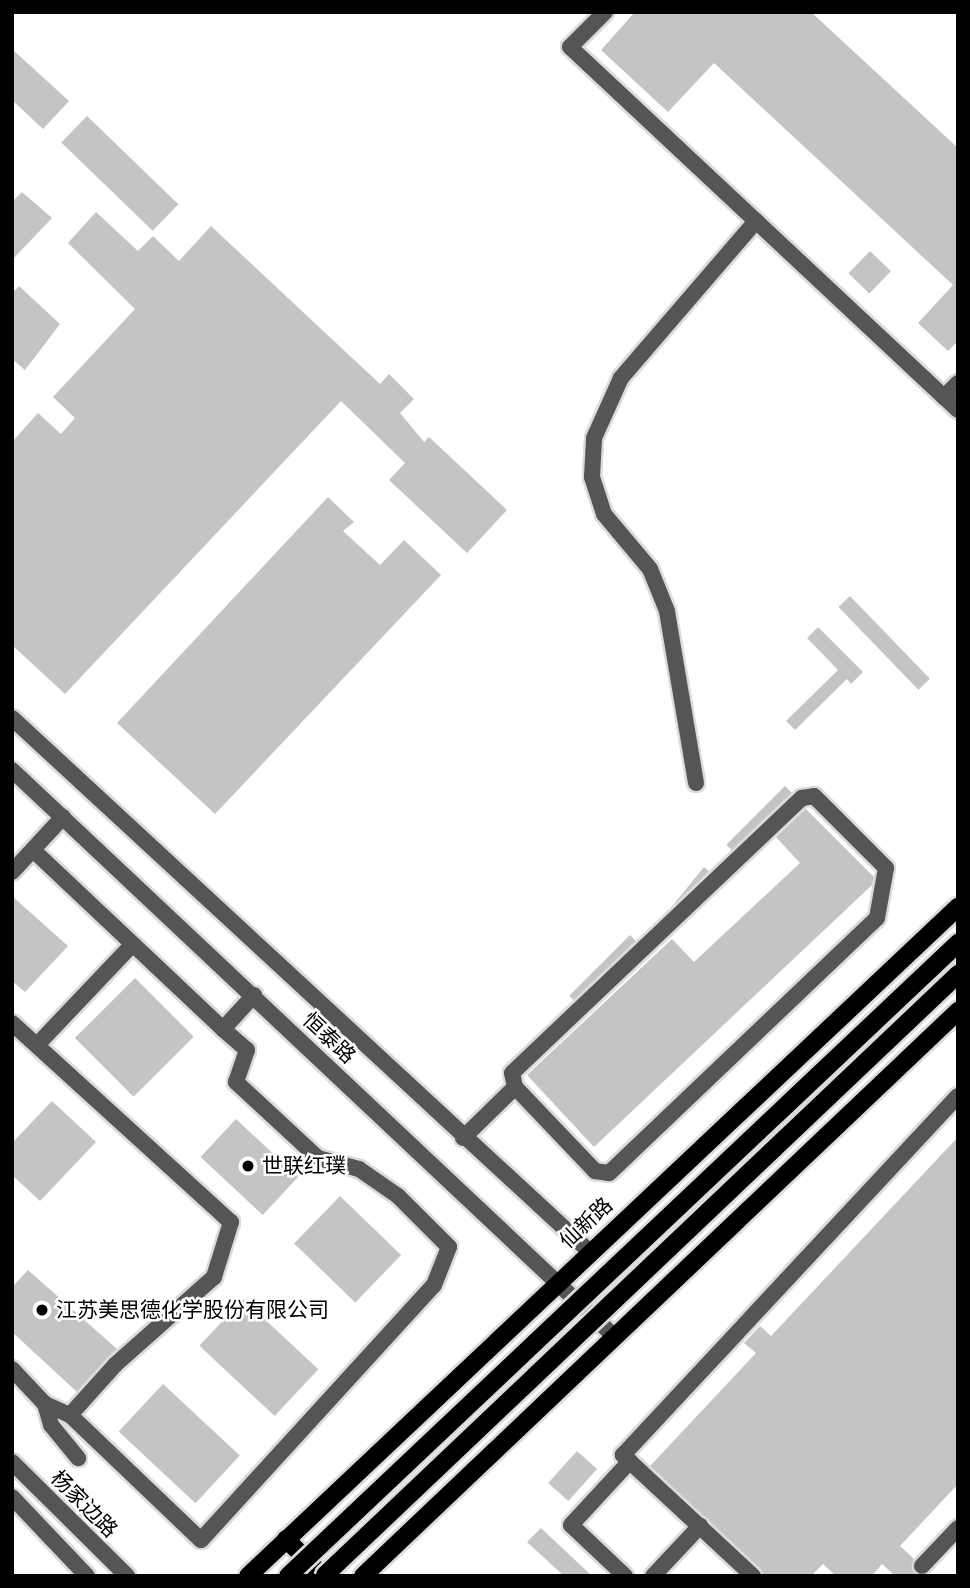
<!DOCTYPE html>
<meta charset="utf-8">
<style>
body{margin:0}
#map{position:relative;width:970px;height:1588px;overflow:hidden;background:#fff;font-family:"Work Sans","Noto Sans SC",sans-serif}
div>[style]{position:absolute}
.building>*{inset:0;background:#c4c4c4;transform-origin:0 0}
.roads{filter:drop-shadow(2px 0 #dbdbdb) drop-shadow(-2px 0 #dbdbdb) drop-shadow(0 2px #dbdbdb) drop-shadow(0 -2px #dbdbdb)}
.minor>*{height:16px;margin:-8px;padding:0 8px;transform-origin:8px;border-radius:8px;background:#555}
.major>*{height:18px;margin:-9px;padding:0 9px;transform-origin:9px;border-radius:9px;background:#000}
.bridges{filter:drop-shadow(2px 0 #dbdbdb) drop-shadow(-2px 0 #dbdbdb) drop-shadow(0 2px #dbdbdb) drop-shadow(0 -2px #dbdbdb)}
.major-bridge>*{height:18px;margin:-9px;padding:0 9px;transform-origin:9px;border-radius:9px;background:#000}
.dots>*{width:19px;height:19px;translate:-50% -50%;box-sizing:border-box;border:4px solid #fff;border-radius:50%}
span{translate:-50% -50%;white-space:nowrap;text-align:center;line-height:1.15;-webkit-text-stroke:5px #fff;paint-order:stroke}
.street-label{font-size:21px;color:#000}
.poi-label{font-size:21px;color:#000}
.left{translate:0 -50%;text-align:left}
.frame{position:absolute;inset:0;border:14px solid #000;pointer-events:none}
</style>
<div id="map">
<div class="building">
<i style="clip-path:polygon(635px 12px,811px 12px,958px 148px,958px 341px,948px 351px,918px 323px,953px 285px,714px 63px,668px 112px,601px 50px)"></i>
<i style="clip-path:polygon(12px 49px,69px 101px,43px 129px,12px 100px)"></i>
<i style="left:87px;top:116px;width:127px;height:37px;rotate:44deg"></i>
<i style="clip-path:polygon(22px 192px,52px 218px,12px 260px,12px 202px)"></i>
<i style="clip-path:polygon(96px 212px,138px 251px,153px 236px,179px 261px,211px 226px,380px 384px,389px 374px,414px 399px,400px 413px,424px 442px,429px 437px,507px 510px,467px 553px,389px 480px,405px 463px,341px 401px,65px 694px,12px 645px,12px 442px,38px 413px,61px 434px,75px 418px,53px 397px,135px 309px,68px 243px)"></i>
<i style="left:870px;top:251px;width:29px;height:31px;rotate:44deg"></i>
<i style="clip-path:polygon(19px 286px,60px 324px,25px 370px,12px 359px,12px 293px)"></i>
<i style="clip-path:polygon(328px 497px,354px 522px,343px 531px,380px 565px,404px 540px,441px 575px,215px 814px,117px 723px)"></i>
<i style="left:850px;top:596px;width:115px;height:16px;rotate:46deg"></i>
<i style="clip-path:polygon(818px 627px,863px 672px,851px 684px,847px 679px,795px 730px,786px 721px,838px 670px,807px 638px)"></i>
<i style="left:785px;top:786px;width:10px;height:83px;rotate:45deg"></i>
<i style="clip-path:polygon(806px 809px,874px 877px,872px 885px,594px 1147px,527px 1075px,672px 939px,694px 962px,800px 863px,776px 837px)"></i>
<i style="left:704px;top:867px;width:6px;height:67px;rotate:39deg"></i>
<i style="clip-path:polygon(12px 896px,68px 946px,25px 992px,12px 981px)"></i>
<i style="left:630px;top:935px;width:8px;height:86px;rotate:45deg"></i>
<i style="left:135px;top:978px;width:83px;height:85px;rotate:45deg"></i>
<i style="clip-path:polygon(52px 1101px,96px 1142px,40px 1201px,12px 1175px,12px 1143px)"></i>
<i style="left:236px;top:1119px;width:85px;height:52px;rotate:43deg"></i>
<i style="clip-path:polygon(958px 1137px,958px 1484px,900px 1546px,914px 1559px,912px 1568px,919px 1576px,895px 1576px,882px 1564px,872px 1576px,836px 1576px,823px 1564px,811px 1576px,763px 1576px,650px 1466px,756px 1353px,744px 1343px,760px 1326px,771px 1336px)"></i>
<i style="left:340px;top:1196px;width:85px;height:66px;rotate:44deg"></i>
<i style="clip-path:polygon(28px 1270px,117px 1349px,77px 1392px,12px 1332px,12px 1287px)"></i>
<i style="left:243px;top:1299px;width:103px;height:64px;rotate:43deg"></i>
<i style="left:163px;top:1384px;width:105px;height:65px;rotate:43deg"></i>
<i style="left:577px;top:1451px;width:27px;height:43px;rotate:42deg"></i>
<i style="clip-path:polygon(541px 1528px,592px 1576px,564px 1576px,527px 1542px)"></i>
</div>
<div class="roads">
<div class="minor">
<i style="left:605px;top:12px;width:49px;rotate:135deg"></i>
<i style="left:570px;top:47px;width:512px;rotate:43.1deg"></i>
<i style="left:958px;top:383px;width:20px;rotate:135deg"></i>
<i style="left:944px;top:397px;width:19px;rotate:43deg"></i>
<i style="left:12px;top:718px;width:786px;rotate:42.73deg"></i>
<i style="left:12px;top:770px;width:828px;rotate:43.24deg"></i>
<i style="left:696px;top:783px;width:174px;rotate:-99.6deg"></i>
<i style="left:667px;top:611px;width:45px;rotate:-112deg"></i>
<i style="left:650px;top:569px;width:72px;rotate:-129.9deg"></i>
<i style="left:604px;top:514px;width:39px;rotate:-108deg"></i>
<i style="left:592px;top:477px;width:39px;rotate:-87deg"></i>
<i style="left:594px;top:438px;width:66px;rotate:-65.8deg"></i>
<i style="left:621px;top:378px;width:207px;rotate:-49.3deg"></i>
<i style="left:33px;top:850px;width:261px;rotate:43.3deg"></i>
<i style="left:12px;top:872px;width:75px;rotate:-47.2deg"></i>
<i style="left:12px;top:1023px;width:296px;rotate:42.3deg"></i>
<i style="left:231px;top:1222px;width:58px;rotate:107.2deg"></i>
<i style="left:214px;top:1277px;width:132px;rotate:138.4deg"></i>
<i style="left:115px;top:1365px;width:67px;rotate:132deg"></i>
<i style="left:37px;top:1045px;width:139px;rotate:-46.5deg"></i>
<i style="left:463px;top:1138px;width:73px;rotate:-44.4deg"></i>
<i style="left:515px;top:1087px;width:14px;rotate:-102deg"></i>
<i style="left:512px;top:1073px;width:400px;rotate:-43.5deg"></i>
<i style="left:802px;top:798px;width:12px;rotate:-9deg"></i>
<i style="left:814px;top:796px;width:102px;rotate:45deg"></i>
<i style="left:886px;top:868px;width:51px;rotate:100.2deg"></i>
<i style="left:877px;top:918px;width:370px;rotate:136.4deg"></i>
<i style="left:609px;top:1173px;width:14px;rotate:-172deg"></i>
<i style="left:595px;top:1171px;width:116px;rotate:-133.6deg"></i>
<i style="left:12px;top:1369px;width:48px;rotate:46.7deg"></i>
<i style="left:45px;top:1404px;width:27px;rotate:24deg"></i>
<i style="left:70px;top:1415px;width:181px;rotate:43.7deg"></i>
<i style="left:201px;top:1540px;width:345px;rotate:-47.6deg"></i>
<i style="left:434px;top:1285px;width:41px;rotate:-68.5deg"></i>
<i style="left:449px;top:1247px;width:72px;rotate:-135deg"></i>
<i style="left:398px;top:1196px;width:47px;rotate:-145.3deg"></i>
<i style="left:359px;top:1169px;width:42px;rotate:-165deg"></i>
<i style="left:318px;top:1158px;width:112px;rotate:-137.2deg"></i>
<i style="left:236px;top:1082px;width:34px;rotate:-71deg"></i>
<i style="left:247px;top:1050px;width:32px;rotate:-139deg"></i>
<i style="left:223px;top:1029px;width:46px;rotate:-47.6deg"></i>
<i style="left:45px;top:1404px;width:22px;rotate:74deg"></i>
<i style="left:51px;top:1425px;width:43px;rotate:50.7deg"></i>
<i style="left:12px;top:1462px;width:162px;rotate:44.7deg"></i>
<i style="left:12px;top:1497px;width:109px;rotate:46.5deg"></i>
<i style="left:922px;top:1566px;width:52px;rotate:-46.5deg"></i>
<i style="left:625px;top:1576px;width:74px;rotate:-136.6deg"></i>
<i style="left:571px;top:1525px;width:87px;rotate:-47.3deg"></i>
<i style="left:653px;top:1576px;width:69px;rotate:-46.8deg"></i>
<i style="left:753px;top:1576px;width:178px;rotate:-137.1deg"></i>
<i style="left:623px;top:1455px;width:491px;rotate:-47deg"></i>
</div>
<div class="major">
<i style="left:286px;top:1539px;width:52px;rotate:45deg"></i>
<i style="left:248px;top:1576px;width:976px;rotate:-43.3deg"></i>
<i style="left:363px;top:1576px;width:821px;rotate:-43.52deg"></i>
</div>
</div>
<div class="bridges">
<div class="major-bridge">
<i style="left:325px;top:1575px;width:873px;rotate:-43.51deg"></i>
<i style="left:288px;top:1576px;width:922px;rotate:-43.37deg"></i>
</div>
</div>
<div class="dots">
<i style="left:248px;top:1166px;background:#000"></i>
<i style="left:42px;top:1310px;background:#000"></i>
</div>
<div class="street-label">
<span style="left:329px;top:1038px;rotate:43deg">恒泰路</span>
<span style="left:586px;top:1223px;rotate:-43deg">仙新路</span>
<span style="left:84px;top:1504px;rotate:45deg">杨家边路</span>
</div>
<div class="poi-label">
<span class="left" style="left:262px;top:1166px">世联红璞</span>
<span class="left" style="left:56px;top:1310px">江苏美思德化学股份有限公司</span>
</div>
<div class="frame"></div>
</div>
